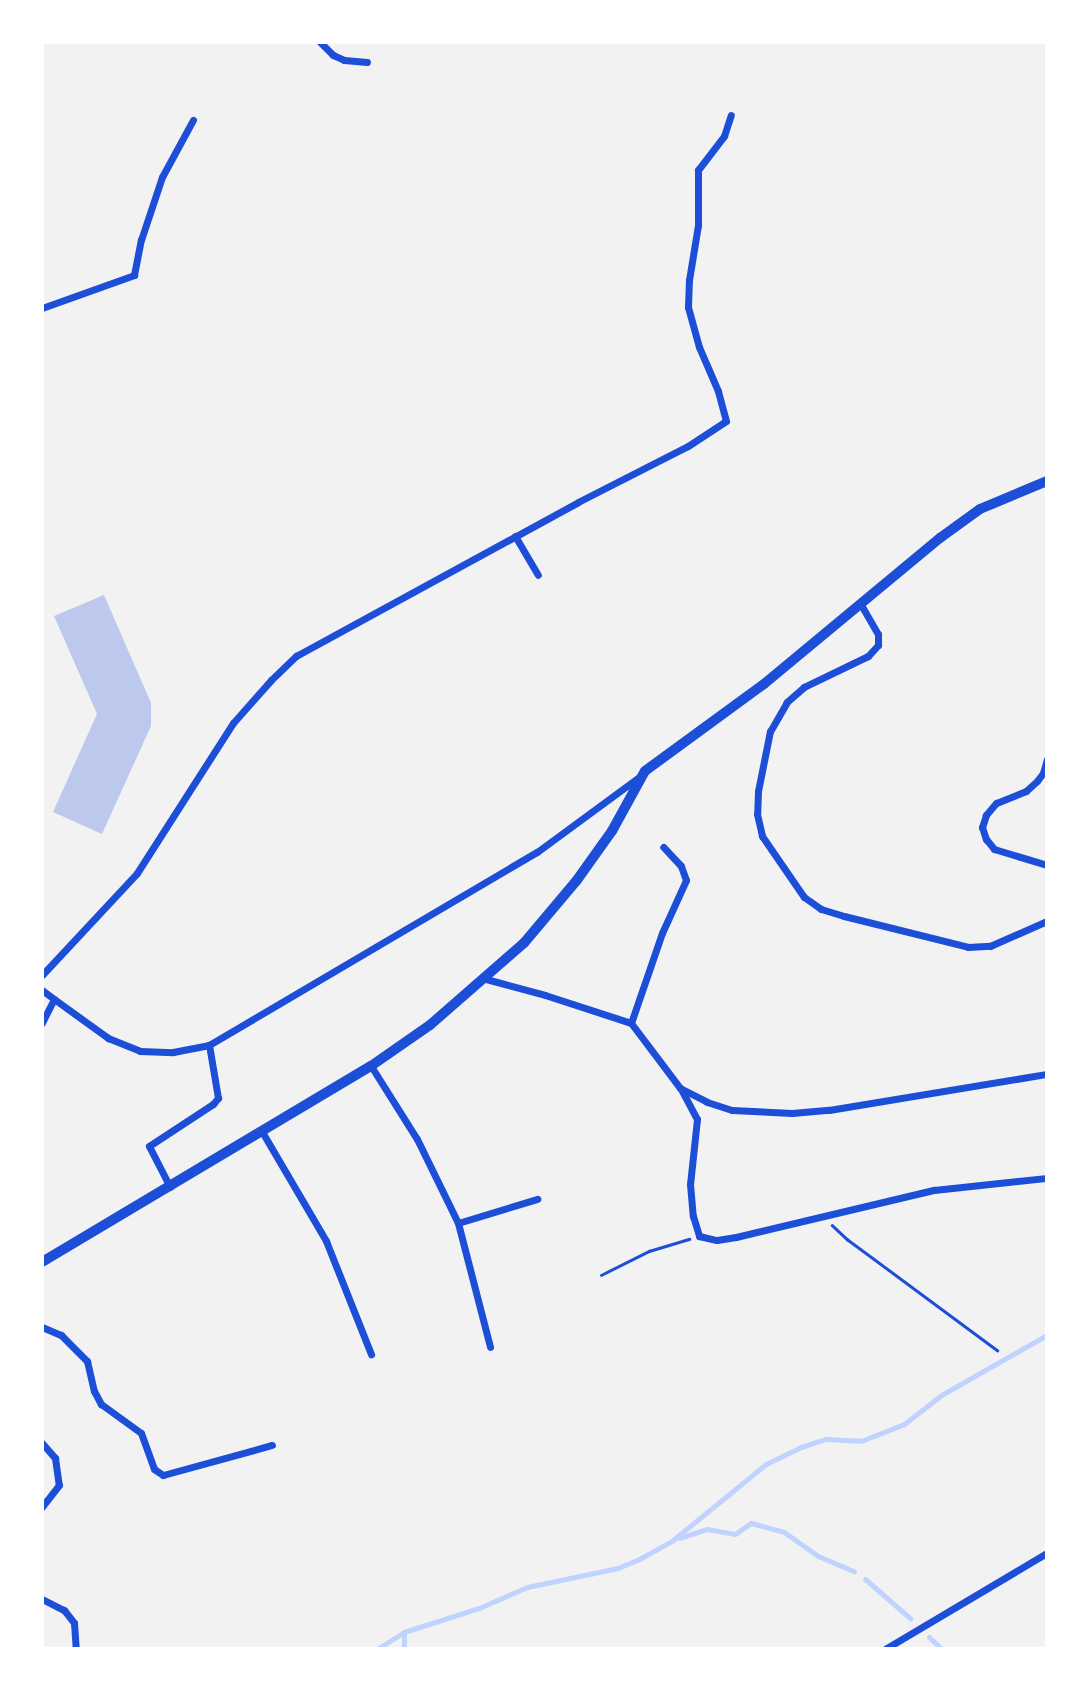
<!DOCTYPE html>
<style>
body{margin:0}
#map{position:relative;width:1089px;height:1691px;overflow:hidden;background:#f2f2f2;font-family:"Public Sans",sans-serif}
div>[style]{position:absolute}
.stream>*{height:5px;margin:-2.5px;padding:0 2.5px;transform-origin:2.5px;border-radius:2.5px;background:#bfd3fe}
.building>*{inset:0;background:#bdc9ec}
.path>*{height:2.5px;margin:-1.25px;padding:0 1.25px;transform-origin:1.25px;border-radius:1.25px;background:#1d4ed8}
.minor>*{height:7px;margin:-3.5px;padding:0 3.5px;transform-origin:3.5px;border-radius:3.5px;background:#1d4ed8}
.tertiary>*{height:10px;margin:-5px;padding:0 5px;transform-origin:5px;border-radius:5px;background:#1d4ed8}
span{translate:-50% -50%;white-space:nowrap;text-align:center;line-height:1.15;-webkit-text-stroke:5px #fff;paint-order:stroke}
.frame{position:absolute;inset:0;border:44px solid #fff;pointer-events:none}
</style>
<div id="map">
<div class="stream">
<i style="left:679px;top:1538px;width:29px;rotate:-18deg"></i>
<i style="left:707px;top:1529px;width:28px;rotate:10deg"></i>
<i style="left:735px;top:1534px;width:19px;rotate:-35deg"></i>
<i style="left:751px;top:1523px;width:34px;rotate:15deg"></i>
<i style="left:784px;top:1532px;width:42px;rotate:35.2deg"></i>
<i style="left:818px;top:1556px;width:39px;rotate:23deg"></i>
<i style="left:865px;top:1579px;width:60px;rotate:40.9deg"></i>
<i style="left:929px;top:1637px;width:18px;rotate:43deg"></i>
<i style="left:377px;top:1649px;width:32px;rotate:-32deg"></i>
<i style="left:404px;top:1632px;width:79px;rotate:-17.7deg"></i>
<i style="left:479px;top:1608px;width:52px;rotate:-23.6deg"></i>
<i style="left:527px;top:1587px;width:93px;rotate:-11.8deg"></i>
<i style="left:618px;top:1568px;width:25px;rotate:-23deg"></i>
<i style="left:641px;top:1558px;width:37px;rotate:-29deg"></i>
<i style="left:673px;top:1540px;width:120px;rotate:-39.3deg"></i>
<i style="left:766px;top:1464px;width:39px;rotate:-26deg"></i>
<i style="left:801px;top:1447px;width:26px;rotate:-18deg"></i>
<i style="left:826px;top:1439px;width:35px;rotate:3deg"></i>
<i style="left:861px;top:1441px;width:46px;rotate:-21.6deg"></i>
<i style="left:904px;top:1424px;width:49px;rotate:-37.6deg"></i>
<i style="left:943px;top:1394px;width:120px;rotate:-29.6deg"></i>
<i style="left:404px;top:1649px;width:17px;rotate:-90deg"></i>
</div>
<div class="building">
<i style="clip-path:polygon(104px 595px,151px 703px,151px 726px,102px 834px,53px 812px,97px 714px,54px 616px)"></i>
</div>
<div class="path">
<i style="left:832px;top:1225px;width:21px;rotate:43deg"></i>
<i style="left:847px;top:1239px;width:187px;rotate:36.5deg"></i>
<i style="left:601px;top:1275px;width:54px;rotate:-26.6deg"></i>
<i style="left:649px;top:1251px;width:42px;rotate:-16.7deg"></i>
</div>
<div class="minor">
<i style="left:320px;top:42px;width:18px;rotate:45deg"></i>
<i style="left:333px;top:55px;width:12px;rotate:24deg"></i>
<i style="left:344px;top:60px;width:23px;rotate:5deg"></i>
<i style="left:42px;top:308px;width:98px;rotate:-19.7deg"></i>
<i style="left:134px;top:275px;width:36px;rotate:-79deg"></i>
<i style="left:141px;top:240px;width:66px;rotate:-71.6deg"></i>
<i style="left:162px;top:177px;width:65px;rotate:-61.5deg"></i>
<i style="left:515px;top:536px;width:45px;rotate:59.5deg"></i>
<i style="left:860px;top:603px;width:36px;rotate:60deg"></i>
<i style="left:878px;top:634px;width:11px;rotate:90deg"></i>
<i style="left:878px;top:645px;width:15px;rotate:132deg"></i>
<i style="left:868px;top:656px;width:71px;rotate:154.2deg"></i>
<i style="left:804px;top:687px;width:23px;rotate:139deg"></i>
<i style="left:787px;top:702px;width:34px;rotate:120deg"></i>
<i style="left:770px;top:731px;width:61px;rotate:101.3deg"></i>
<i style="left:758px;top:791px;width:23px;rotate:92deg"></i>
<i style="left:757px;top:814px;width:23px;rotate:77deg"></i>
<i style="left:762px;top:836px;width:74px;rotate:55.5deg"></i>
<i style="left:804px;top:897px;width:21px;rotate:35deg"></i>
<i style="left:821px;top:909px;width:24px;rotate:17deg"></i>
<i style="left:844px;top:916px;width:128px;rotate:14deg"></i>
<i style="left:968px;top:947px;width:22px;rotate:-3deg"></i>
<i style="left:990px;top:946px;width:62px;rotate:-23.7deg"></i>
<i style="left:1047px;top:759px;width:15px;rotate:106deg"></i>
<i style="left:1043px;top:773px;width:10px;rotate:127deg"></i>
<i style="left:1037px;top:781px;width:15px;rotate:138deg"></i>
<i style="left:1026px;top:791px;width:32px;rotate:158deg"></i>
<i style="left:996px;top:803px;width:16px;rotate:130deg"></i>
<i style="left:986px;top:815px;width:13px;rotate:108deg"></i>
<i style="left:982px;top:827px;width:13px;rotate:72deg"></i>
<i style="left:986px;top:839px;width:13px;rotate:51deg"></i>
<i style="left:994px;top:849px;width:55px;rotate:16.8deg"></i>
<i style="left:42px;top:975px;width:139px;rotate:-47deg"></i>
<i style="left:137px;top:873px;width:178px;rotate:-57.4deg"></i>
<i style="left:233px;top:723px;width:57px;rotate:-48.5deg"></i>
<i style="left:271px;top:680px;width:35px;rotate:-44deg"></i>
<i style="left:296px;top:656px;width:321px;rotate:-28.6deg"></i>
<i style="left:578px;top:502px;width:123px;rotate:-27deg"></i>
<i style="left:688px;top:446px;width:45px;rotate:-33.3deg"></i>
<i style="left:726px;top:421px;width:31px;rotate:-105deg"></i>
<i style="left:718px;top:391px;width:48px;rotate:-113.4deg"></i>
<i style="left:699px;top:347px;width:41px;rotate:-105.4deg"></i>
<i style="left:688px;top:307px;width:27px;rotate:-88deg"></i>
<i style="left:689px;top:280px;width:56px;rotate:-80.7deg"></i>
<i style="left:698px;top:225px;width:55px;rotate:-90deg"></i>
<i style="left:698px;top:170px;width:43px;rotate:-52.6deg"></i>
<i style="left:724px;top:136px;width:22px;rotate:-72deg"></i>
<i style="left:486px;top:979px;width:61px;rotate:15.2deg"></i>
<i style="left:545px;top:995px;width:90px;rotate:18deg"></i>
<i style="left:631px;top:1023px;width:81px;rotate:53deg"></i>
<i style="left:680px;top:1088px;width:30px;rotate:27deg"></i>
<i style="left:707px;top:1102px;width:26px;rotate:18deg"></i>
<i style="left:732px;top:1110px;width:60px;rotate:2.9deg"></i>
<i style="left:792px;top:1113px;width:37px;rotate:-5deg"></i>
<i style="left:829px;top:1110px;width:221px;rotate:-9.4deg"></i>
<i style="left:42px;top:990px;width:15px;rotate:37deg"></i>
<i style="left:54px;top:999px;width:27px;rotate:117deg"></i>
<i style="left:54px;top:999px;width:67px;rotate:35.8deg"></i>
<i style="left:108px;top:1038px;width:35px;rotate:22deg"></i>
<i style="left:140px;top:1051px;width:33px;rotate:2deg"></i>
<i style="left:173px;top:1052px;width:37px;rotate:-11deg"></i>
<i style="left:209px;top:1045px;width:381px;rotate:-30.5deg"></i>
<i style="left:537px;top:852px;width:130px;rotate:-36.3deg"></i>
<i style="left:631px;top:1023px;width:95px;rotate:-71deg"></i>
<i style="left:662px;top:933px;width:58px;rotate:-65.6deg"></i>
<i style="left:686px;top:880px;width:15px;rotate:-110deg"></i>
<i style="left:681px;top:866px;width:26px;rotate:-133deg"></i>
<i style="left:371px;top:1066px;width:86px;rotate:57.8deg"></i>
<i style="left:417px;top:1139px;width:93px;rotate:64deg"></i>
<i style="left:458px;top:1223px;width:128px;rotate:75.5deg"></i>
<i style="left:681px;top:1089px;width:34px;rotate:62deg"></i>
<i style="left:697px;top:1119px;width:65px;rotate:96.1deg"></i>
<i style="left:690px;top:1184px;width:32px;rotate:85deg"></i>
<i style="left:693px;top:1216px;width:21px;rotate:73deg"></i>
<i style="left:699px;top:1236px;width:18px;rotate:13deg"></i>
<i style="left:717px;top:1240px;width:19px;rotate:-9deg"></i>
<i style="left:736px;top:1237px;width:204px;rotate:-13.4deg"></i>
<i style="left:934px;top:1190px;width:114px;rotate:-6.1deg"></i>
<i style="left:261px;top:1130px;width:129px;rotate:59.6deg"></i>
<i style="left:326px;top:1241px;width:122px;rotate:68.3deg"></i>
<i style="left:170px;top:1187px;width:46px;rotate:-117.1deg"></i>
<i style="left:149px;top:1146px;width:77px;rotate:-33.3deg"></i>
<i style="left:213px;top:1104px;width:8px;rotate:-50deg"></i>
<i style="left:218px;top:1098px;width:54px;rotate:-99.6deg"></i>
<i style="left:458px;top:1223px;width:83px;rotate:-16.9deg"></i>
<i style="left:42px;top:1327px;width:21px;rotate:23deg"></i>
<i style="left:61px;top:1335px;width:37px;rotate:45deg"></i>
<i style="left:87px;top:1361px;width:31px;rotate:77deg"></i>
<i style="left:94px;top:1391px;width:15px;rotate:62deg"></i>
<i style="left:101px;top:1404px;width:49px;rotate:35.9deg"></i>
<i style="left:141px;top:1433px;width:38px;rotate:70deg"></i>
<i style="left:154px;top:1469px;width:11px;rotate:34deg"></i>
<i style="left:163px;top:1475px;width:113px;rotate:-15.4deg"></i>
<i style="left:42px;top:1443px;width:20px;rotate:49deg"></i>
<i style="left:55px;top:1458px;width:27px;rotate:82deg"></i>
<i style="left:59px;top:1485px;width:28px;rotate:128deg"></i>
<i style="left:42px;top:1599px;width:25px;rotate:27deg"></i>
<i style="left:64px;top:1610px;width:16px;rotate:52deg"></i>
<i style="left:74px;top:1623px;width:26px;rotate:86deg"></i>
<i style="left:885px;top:1649px;width:188px;rotate:-30.7deg"></i>
</div>
<div class="tertiary">
<i style="left:42px;top:1262px;width:383px;rotate:-30.8deg"></i>
<i style="left:371px;top:1066px;width:72px;rotate:-34.8deg"></i>
<i style="left:430px;top:1025px;width:125px;rotate:-41.1deg"></i>
<i style="left:524px;top:943px;width:82px;rotate:-49.9deg"></i>
<i style="left:577px;top:880px;width:60px;rotate:-54.5deg"></i>
<i style="left:612px;top:831px;width:68px;rotate:-61.2deg"></i>
<i style="left:645px;top:771px;width:147px;rotate:-36.2deg"></i>
<i style="left:764px;top:684px;width:229px;rotate:-39.7deg"></i>
<i style="left:940px;top:538px;width:49px;rotate:-35.9deg"></i>
<i style="left:980px;top:509px;width:73px;rotate:-22.7deg"></i>
</div>
<div class="frame"></div>
</div>
